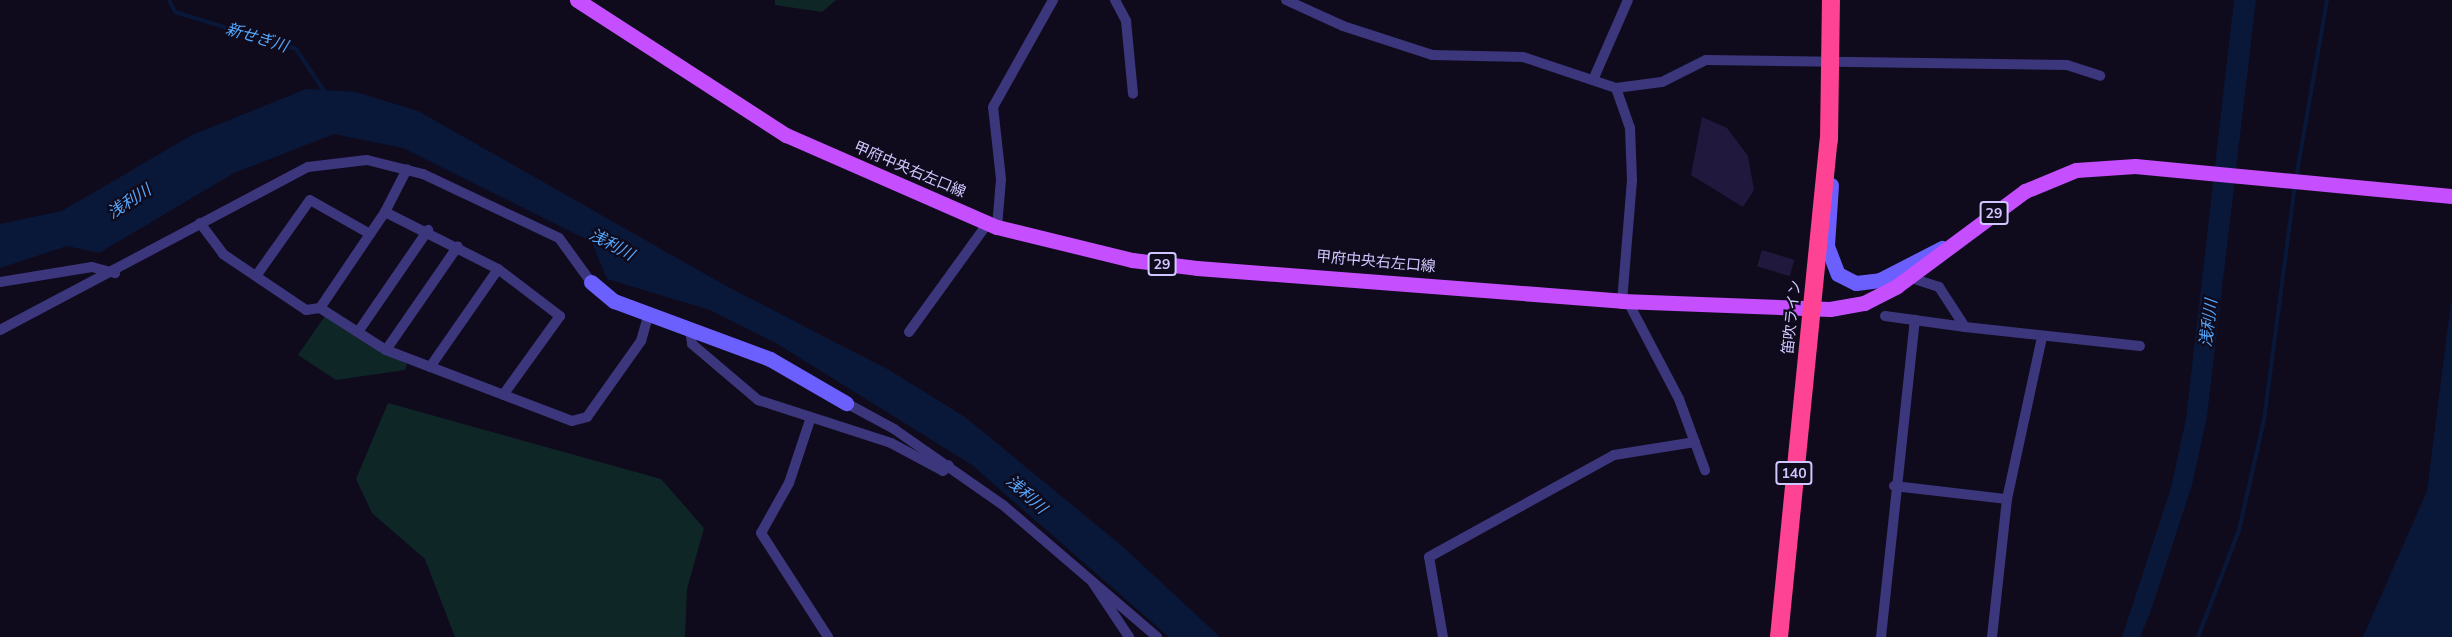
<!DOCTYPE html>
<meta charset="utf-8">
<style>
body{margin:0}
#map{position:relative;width:2452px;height:637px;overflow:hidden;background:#0f0b1d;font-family:Mulish,"Noto Sans JP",sans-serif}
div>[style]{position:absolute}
.green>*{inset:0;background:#0f2627}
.water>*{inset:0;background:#091839}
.stream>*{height:4px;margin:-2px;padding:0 2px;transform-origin:2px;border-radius:2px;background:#091839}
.building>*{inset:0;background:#21183d;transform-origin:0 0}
.street>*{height:10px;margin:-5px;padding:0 5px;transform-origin:5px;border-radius:5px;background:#3c367c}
.secondary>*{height:15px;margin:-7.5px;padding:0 7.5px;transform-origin:7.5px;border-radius:7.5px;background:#6b5ffe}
.primary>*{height:15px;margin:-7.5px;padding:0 7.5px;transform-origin:7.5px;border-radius:7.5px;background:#c54ffe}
.highway>*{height:18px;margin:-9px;padding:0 9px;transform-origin:9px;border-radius:9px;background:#fe4394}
span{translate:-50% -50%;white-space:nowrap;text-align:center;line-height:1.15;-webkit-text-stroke:4.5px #0f0b1d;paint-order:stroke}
.shield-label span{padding:2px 4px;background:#0f0b1d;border:2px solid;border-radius:4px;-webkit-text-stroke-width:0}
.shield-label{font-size:14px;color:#d0c7ff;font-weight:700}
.street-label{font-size:15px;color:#d0c7ff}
.water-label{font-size:16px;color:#56a8fe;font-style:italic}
</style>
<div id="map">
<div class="green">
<i style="clip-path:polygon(775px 0,836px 0,822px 12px,775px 5px)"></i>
<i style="clip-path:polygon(325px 316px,407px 364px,405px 370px,336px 380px,298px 355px)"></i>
<i style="clip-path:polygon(388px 403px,661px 479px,704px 528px,687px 589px,685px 637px,455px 637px,425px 559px,372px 513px,356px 479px)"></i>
</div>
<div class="water">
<i style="clip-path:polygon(2234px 0,2256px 0,2207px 416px,2192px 485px,2150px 613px,2140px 637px,2122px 637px,2171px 488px,2186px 419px)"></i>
<i style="clip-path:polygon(306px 89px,356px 92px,418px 111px,728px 287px,889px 370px,965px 417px,1122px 546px,1220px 637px,1169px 637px,972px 465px,776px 343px,710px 310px,607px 279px,592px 242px,403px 148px,334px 134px,234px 173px,99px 253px,67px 246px,0 268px,0 224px,62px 211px,192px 135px)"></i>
<i style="clip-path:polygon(2452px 295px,2452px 637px,2363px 637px,2427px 491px)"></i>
</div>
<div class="stream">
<i style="left:169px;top:0;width:13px;rotate:63deg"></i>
<i style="left:175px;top:12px;width:127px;rotate:17deg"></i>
<i style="left:296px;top:49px;width:54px;rotate:56.3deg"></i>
<i style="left:2296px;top:178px;width:181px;rotate:-80.1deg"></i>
<i style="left:2198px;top:637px;width:115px;rotate:-69deg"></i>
<i style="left:2239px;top:530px;width:113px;rotate:-77.2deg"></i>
<i style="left:2264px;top:420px;width:237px;rotate:-82.5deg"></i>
</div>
<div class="building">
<i style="clip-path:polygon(1702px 117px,1727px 128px,1748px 156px,1754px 190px,1743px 207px,1691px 175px)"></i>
<i style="left:1762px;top:250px;width:34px;height:17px;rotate:17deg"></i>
</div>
<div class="street">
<i style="left:1115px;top:0;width:24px;rotate:62deg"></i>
<i style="left:1126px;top:21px;width:73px;rotate:84.5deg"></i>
<i style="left:1286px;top:0;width:63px;rotate:24.5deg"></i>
<i style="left:1343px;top:26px;width:94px;rotate:18deg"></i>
<i style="left:1432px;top:55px;width:91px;rotate:1.3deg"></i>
<i style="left:1523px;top:57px;width:98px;rotate:18.4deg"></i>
<i style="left:1616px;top:88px;width:46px;rotate:-7.4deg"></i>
<i style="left:1662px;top:82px;width:49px;rotate:-26.6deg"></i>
<i style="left:1706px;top:60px;width:361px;rotate:0.8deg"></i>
<i style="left:2067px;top:65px;width:35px;rotate:18deg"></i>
<i style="left:1593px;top:80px;width:87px;rotate:-66.4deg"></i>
<i style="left:1616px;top:88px;width:42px;rotate:70.7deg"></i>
<i style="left:1630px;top:128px;width:52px;rotate:87.8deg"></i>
<i style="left:1632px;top:180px;width:121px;rotate:94.7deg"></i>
<i style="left:385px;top:212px;width:127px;rotate:26.8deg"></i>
<i style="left:498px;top:269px;width:78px;rotate:37.2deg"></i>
<i style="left:560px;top:316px;width:97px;rotate:125.8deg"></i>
<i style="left:200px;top:223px;width:39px;rotate:53deg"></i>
<i style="left:223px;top:254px;width:100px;rotate:34deg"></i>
<i style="left:306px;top:310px;width:14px;rotate:-8deg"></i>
<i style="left:320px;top:308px;width:116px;rotate:-55.9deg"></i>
<i style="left:385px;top:212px;width:48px;rotate:-62.9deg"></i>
<i style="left:997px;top:227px;width:48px;rotate:-85.2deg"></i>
<i style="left:1001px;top:179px;width:72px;rotate:-96.3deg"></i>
<i style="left:993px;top:107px;width:123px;rotate:-60.7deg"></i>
<i style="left:256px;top:276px;width:93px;rotate:-54.6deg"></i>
<i style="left:310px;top:200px;width:69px;rotate:29.5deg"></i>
<i style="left:0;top:282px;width:93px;rotate:-9.3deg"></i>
<i style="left:92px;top:267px;width:24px;rotate:15deg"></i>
<i style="left:1627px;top:300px;width:112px;rotate:62.3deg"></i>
<i style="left:1679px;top:399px;width:76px;rotate:69.9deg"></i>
<i style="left:320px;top:308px;width:78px;rotate:32.5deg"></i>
<i style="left:386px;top:350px;width:199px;rotate:20.9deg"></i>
<i style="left:572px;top:421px;width:16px;rotate:-15deg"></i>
<i style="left:587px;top:417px;width:93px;rotate:-54.6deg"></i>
<i style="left:641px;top:341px;width:29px;rotate:-74deg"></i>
<i style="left:1885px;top:316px;width:81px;rotate:7.8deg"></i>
<i style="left:1965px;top:327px;width:48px;rotate:-123deg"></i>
<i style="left:1939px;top:287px;width:33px;rotate:-162deg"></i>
<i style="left:1965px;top:327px;width:176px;rotate:6.2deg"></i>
<i style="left:690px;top:329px;width:15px;rotate:82deg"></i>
<i style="left:692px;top:344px;width:87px;rotate:40.3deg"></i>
<i style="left:758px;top:400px;width:140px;rotate:17.9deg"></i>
<i style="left:891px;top:443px;width:59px;rotate:28.3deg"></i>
<i style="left:943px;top:471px;width:8px;rotate:-45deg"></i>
<i style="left:0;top:330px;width:348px;rotate:-27.9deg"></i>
<i style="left:308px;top:167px;width:59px;rotate:-6.8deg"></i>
<i style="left:367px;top:160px;width:58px;rotate:14deg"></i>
<i style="left:423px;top:174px;width:150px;rotate:25.2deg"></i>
<i style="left:559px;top:238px;width:54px;rotate:54deg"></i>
<i style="left:358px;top:332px;width:124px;rotate:-55.5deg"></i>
<i style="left:909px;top:332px;width:135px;rotate:-54.1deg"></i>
<i style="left:386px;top:350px;width:126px;rotate:-55.3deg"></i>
<i style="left:430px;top:367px;width:119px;rotate:-55.2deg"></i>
<i style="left:846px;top:403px;width:55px;rotate:28.4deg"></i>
<i style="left:894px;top:429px;width:133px;rotate:34.9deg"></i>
<i style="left:1003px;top:505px;width:203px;rotate:40.6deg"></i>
<i style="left:810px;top:420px;width:66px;rotate:108.4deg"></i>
<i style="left:789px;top:483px;width:57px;rotate:119.2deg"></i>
<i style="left:761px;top:533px;width:124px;rotate:57.2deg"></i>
<i style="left:1894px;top:486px;width:114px;rotate:6.6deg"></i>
<i style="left:1093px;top:583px;width:65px;rotate:56.3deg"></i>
<i style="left:1443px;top:637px;width:81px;rotate:-99.9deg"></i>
<i style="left:1429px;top:557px;width:211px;rotate:-28.9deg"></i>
<i style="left:1614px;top:455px;width:82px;rotate:-9.1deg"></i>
<i style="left:1881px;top:637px;width:319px;rotate:-83.9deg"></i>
<i style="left:1992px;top:637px;width:139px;rotate:-83.8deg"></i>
<i style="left:2007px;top:499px;width:166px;rotate:-77.8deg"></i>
</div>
<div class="secondary">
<i style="left:1831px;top:185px;width:61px;rotate:93.8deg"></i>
<i style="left:1827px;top:246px;width:30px;rotate:69deg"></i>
<i style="left:1838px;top:274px;width:20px;rotate:27deg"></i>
<i style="left:1856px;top:283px;width:24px;rotate:-7deg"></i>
<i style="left:1880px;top:280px;width:70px;rotate:-27.3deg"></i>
<i style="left:591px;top:282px;width:30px;rotate:40deg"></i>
<i style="left:614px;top:301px;width:166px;rotate:20.4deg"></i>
<i style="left:770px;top:359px;width:88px;rotate:30.1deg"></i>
</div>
<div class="primary">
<i style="left:577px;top:0;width:249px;rotate:32.9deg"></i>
<i style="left:786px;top:135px;width:230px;rotate:23.6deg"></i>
<i style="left:997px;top:227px;width:139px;rotate:13.7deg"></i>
<i style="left:1132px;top:260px;width:65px;rotate:7deg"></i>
<i style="left:1197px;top:268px;width:426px;rotate:4.4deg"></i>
<i style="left:1622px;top:301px;width:208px;rotate:2.2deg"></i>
<i style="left:1830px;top:309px;width:35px;rotate:-10deg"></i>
<i style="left:1864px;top:303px;width:37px;rotate:-27deg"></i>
<i style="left:1897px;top:286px;width:159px;rotate:-36.6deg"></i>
<i style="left:2025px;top:191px;width:55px;rotate:-22.4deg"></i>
<i style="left:2076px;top:170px;width:59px;rotate:-3.9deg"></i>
<i style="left:2135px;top:166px;width:318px;rotate:5.4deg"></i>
</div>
<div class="highway">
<i style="left:1779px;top:637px;width:500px;rotate:-84.3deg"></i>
<i style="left:1829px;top:140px;width:140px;rotate:-89.2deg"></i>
</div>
<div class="shield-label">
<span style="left:1994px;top:213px">29</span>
<span style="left:1162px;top:264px">29</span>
<span style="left:1794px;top:473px">140</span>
</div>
<div class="street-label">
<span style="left:910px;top:169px;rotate:23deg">甲府中央右左口線</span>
<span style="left:1376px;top:261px;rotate:5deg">甲府中央右左口線</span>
<span style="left:1791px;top:317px;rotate:-84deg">笛吹ライン</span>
</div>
<div class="water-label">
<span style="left:257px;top:37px;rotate:17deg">新せぎ川</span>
<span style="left:129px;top:201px;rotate:-33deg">浅利川</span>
<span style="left:612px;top:244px;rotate:28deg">浅利川</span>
<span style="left:2208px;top:323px;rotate:-83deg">浅利川</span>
<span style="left:1027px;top:494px;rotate:42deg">浅利川</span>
</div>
</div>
